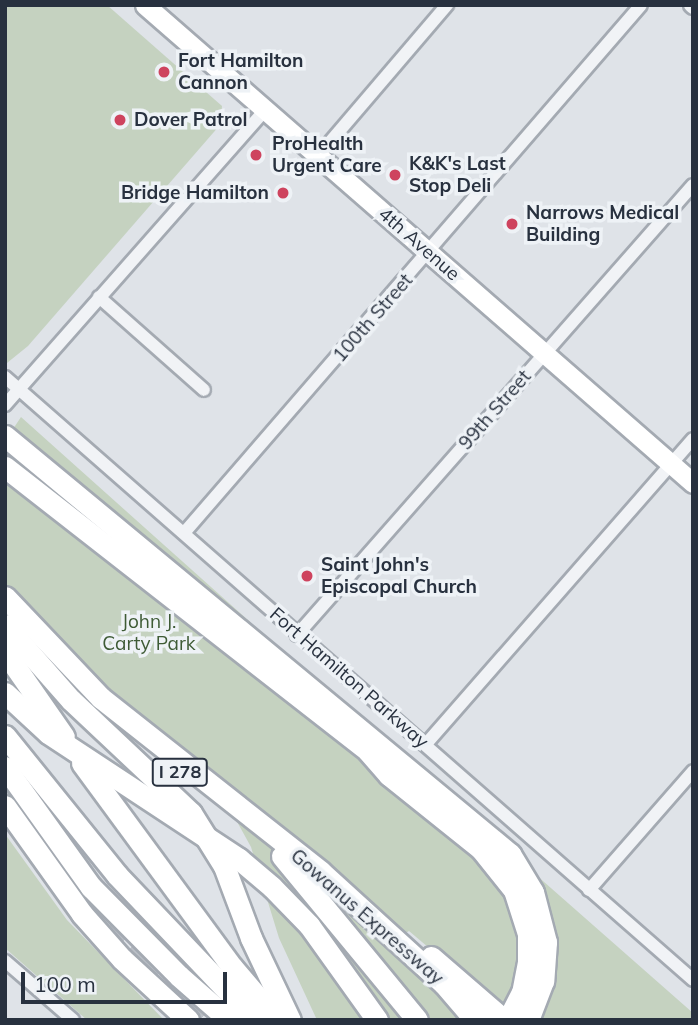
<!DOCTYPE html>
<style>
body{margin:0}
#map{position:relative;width:698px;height:1025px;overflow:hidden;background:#dfe3e8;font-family:Mulish,sans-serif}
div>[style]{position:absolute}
.green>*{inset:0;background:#c5d2c0}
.motorway-tunnel>*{height:21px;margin-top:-10.5px;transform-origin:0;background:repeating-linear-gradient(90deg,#babfc6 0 21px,transparent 0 31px)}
.roads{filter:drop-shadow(2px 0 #a4aab2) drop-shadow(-2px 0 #a4aab2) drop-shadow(0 2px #a4aab2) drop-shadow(0 -2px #a4aab2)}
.minor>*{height:12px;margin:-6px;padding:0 6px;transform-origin:6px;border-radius:6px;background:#f1f3f6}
.tertiary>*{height:14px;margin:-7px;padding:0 7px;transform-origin:7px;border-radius:7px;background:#f1f3f6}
.primary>*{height:19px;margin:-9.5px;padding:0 9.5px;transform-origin:9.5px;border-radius:9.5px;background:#fff}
.motorway>*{height:21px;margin:-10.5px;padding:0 10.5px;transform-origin:10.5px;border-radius:10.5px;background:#fff}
.dots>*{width:19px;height:19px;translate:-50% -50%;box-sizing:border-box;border:4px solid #eef2f6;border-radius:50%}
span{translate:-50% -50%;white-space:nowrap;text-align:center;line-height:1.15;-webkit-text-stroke:7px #eef2f6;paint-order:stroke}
.shield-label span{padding:2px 5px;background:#eef2f6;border:2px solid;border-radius:5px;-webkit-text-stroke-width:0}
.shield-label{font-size:18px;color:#28313f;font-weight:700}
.poi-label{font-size:19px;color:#28313f;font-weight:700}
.left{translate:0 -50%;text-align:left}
.right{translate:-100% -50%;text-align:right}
.street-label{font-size:19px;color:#28313f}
.park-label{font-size:19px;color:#3e5b35}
.frame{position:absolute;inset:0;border:7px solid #28313f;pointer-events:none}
.scale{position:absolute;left:21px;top:972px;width:206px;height:32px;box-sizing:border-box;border:4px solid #28313f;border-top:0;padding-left:9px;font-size:21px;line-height:24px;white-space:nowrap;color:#28313f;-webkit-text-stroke:5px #eef2f6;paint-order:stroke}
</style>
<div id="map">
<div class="green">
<i style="clip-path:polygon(5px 5px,107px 5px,222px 106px,220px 125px,28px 346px,7px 363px)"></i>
<i style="clip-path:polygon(21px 417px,355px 716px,404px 753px,403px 758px,693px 1013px,693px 1020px,514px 1020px,409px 931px,389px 944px,468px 1020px,317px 1020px,279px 938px,251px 847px,219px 789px,5px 606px,5px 441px)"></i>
<i style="clip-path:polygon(5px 834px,67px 920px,164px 1020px,87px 1020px,5px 948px)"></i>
</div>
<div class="motorway-tunnel">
<i style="left:5px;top:789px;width:40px;rotate:56deg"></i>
<i style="left:68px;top:879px;width:110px;rotate:47.6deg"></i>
<i style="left:142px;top:960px;width:91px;rotate:41.4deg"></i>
</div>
<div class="roads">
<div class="minor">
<i style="left:318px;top:156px;width:199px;rotate:-49.5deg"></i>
<i style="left:99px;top:297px;width:140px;rotate:41.5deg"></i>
<i style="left:5px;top:377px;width:915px;rotate:41.23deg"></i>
<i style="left:5px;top:405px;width:396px;rotate:-48.6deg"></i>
<i style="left:184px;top:533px;width:698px;rotate:-49.12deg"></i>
<i style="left:297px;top:635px;width:599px;rotate:-48.65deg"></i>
<i style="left:426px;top:744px;width:405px;rotate:-48.8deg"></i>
<i style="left:589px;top:890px;width:158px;rotate:-48.8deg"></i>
<i style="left:5px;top:961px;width:90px;rotate:40.9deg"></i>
</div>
<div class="tertiary">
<i style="left:691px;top:5px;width:3px;rotate:45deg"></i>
</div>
<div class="primary">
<i style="left:145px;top:5px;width:727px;rotate:41.1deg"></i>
</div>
<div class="motorway">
<i style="left:5px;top:436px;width:656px;rotate:39.62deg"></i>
<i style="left:510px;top:854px;width:44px;rotate:58.8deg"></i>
<i style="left:533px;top:892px;width:52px;rotate:75.4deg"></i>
<i style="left:546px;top:942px;width:39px;rotate:94deg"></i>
<i style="left:543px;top:981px;width:42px;rotate:111deg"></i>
<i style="left:5px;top:467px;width:474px;rotate:38deg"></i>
<i style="left:5px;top:597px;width:139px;rotate:46.5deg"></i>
<i style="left:101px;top:698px;width:280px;rotate:38.3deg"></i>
<i style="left:321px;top:872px;width:166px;rotate:42.3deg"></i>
<i style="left:444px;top:984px;width:48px;rotate:49.3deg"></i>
<i style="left:5px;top:625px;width:100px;rotate:48.7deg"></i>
<i style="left:71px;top:700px;width:165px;rotate:43.3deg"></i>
<i style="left:191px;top:813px;width:62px;rotate:58.1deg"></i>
<i style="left:224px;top:866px;width:77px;rotate:69.4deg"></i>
<i style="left:251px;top:938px;width:91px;rotate:64.6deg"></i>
<i style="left:5px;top:652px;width:103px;rotate:55.2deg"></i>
<i style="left:5px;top:693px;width:59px;rotate:42.9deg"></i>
<i style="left:48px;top:733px;width:229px;rotate:33.4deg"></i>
<i style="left:239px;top:859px;width:43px;rotate:40.3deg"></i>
<i style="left:272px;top:887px;width:53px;rotate:45.8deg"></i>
<i style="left:309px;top:925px;width:117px;rotate:54.4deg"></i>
<i style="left:5px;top:736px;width:179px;rotate:51.1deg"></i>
<i style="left:117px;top:875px;width:200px;rotate:46.4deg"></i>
<i style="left:368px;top:751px;width:32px;rotate:49deg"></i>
<i style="left:389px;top:775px;width:118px;rotate:38.8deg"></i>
<i style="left:481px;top:849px;width:53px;rotate:51.2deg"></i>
<i style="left:514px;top:890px;width:46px;rotate:72.3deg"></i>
<i style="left:528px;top:934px;width:28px;rotate:90deg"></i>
<i style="left:528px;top:962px;width:31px;rotate:101deg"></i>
<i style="left:522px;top:992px;width:31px;rotate:117deg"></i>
<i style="left:82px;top:763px;width:253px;rotate:53.7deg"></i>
<i style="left:232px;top:967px;width:70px;rotate:49.7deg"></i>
<i style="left:5px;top:767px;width:148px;rotate:54.4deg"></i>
<i style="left:91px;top:887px;width:125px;rotate:45.3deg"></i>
<i style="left:179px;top:976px;width:67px;rotate:41.3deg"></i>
<i style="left:5px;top:806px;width:133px;rotate:54.5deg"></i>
<i style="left:82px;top:914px;width:60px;rotate:48.4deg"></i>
<i style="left:122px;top:959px;width:90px;rotate:42.7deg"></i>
<i style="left:282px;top:856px;width:212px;rotate:50.5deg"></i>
<i style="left:431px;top:957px;width:96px;rotate:40.8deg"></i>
</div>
</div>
<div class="dots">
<i style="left:164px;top:72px;background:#ce435e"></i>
<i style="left:120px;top:120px;background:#ce435e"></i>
<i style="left:256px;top:155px;background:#ce435e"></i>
<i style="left:395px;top:175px;background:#ce435e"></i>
<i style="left:283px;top:193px;background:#ce435e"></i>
<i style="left:512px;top:224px;background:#ce435e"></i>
<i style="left:307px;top:576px;background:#ce435e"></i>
</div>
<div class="shield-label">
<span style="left:180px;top:772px">I 278</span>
</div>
<div class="poi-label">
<span class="left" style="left:178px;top:72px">Fort Hamilton<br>Cannon</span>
<span class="left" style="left:134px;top:120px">Dover Patrol</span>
<span class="left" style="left:272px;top:155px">ProHealth<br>Urgent Care</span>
<span class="left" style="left:409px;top:175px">K&amp;K's Last<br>Stop Deli</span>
<span class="right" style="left:269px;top:193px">Bridge Hamilton</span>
<span class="left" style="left:526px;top:224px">Narrows Medical<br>Building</span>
<span class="left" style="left:321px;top:576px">Saint John's<br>Episcopal Church</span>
</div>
<div class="street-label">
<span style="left:419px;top:244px;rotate:41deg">4th Avenue</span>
<span style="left:373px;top:318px;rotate:-49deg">100th Street</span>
<span style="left:495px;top:410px;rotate:-49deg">99th Street</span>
<span style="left:349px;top:678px;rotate:41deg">Fort Hamilton Parkway</span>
<span style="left:367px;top:917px;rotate:41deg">Gowanus Expressway</span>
</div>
<div class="park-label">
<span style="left:149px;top:633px">John J.<br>Carty Park</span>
</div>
<div class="frame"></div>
<div class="scale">100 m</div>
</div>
